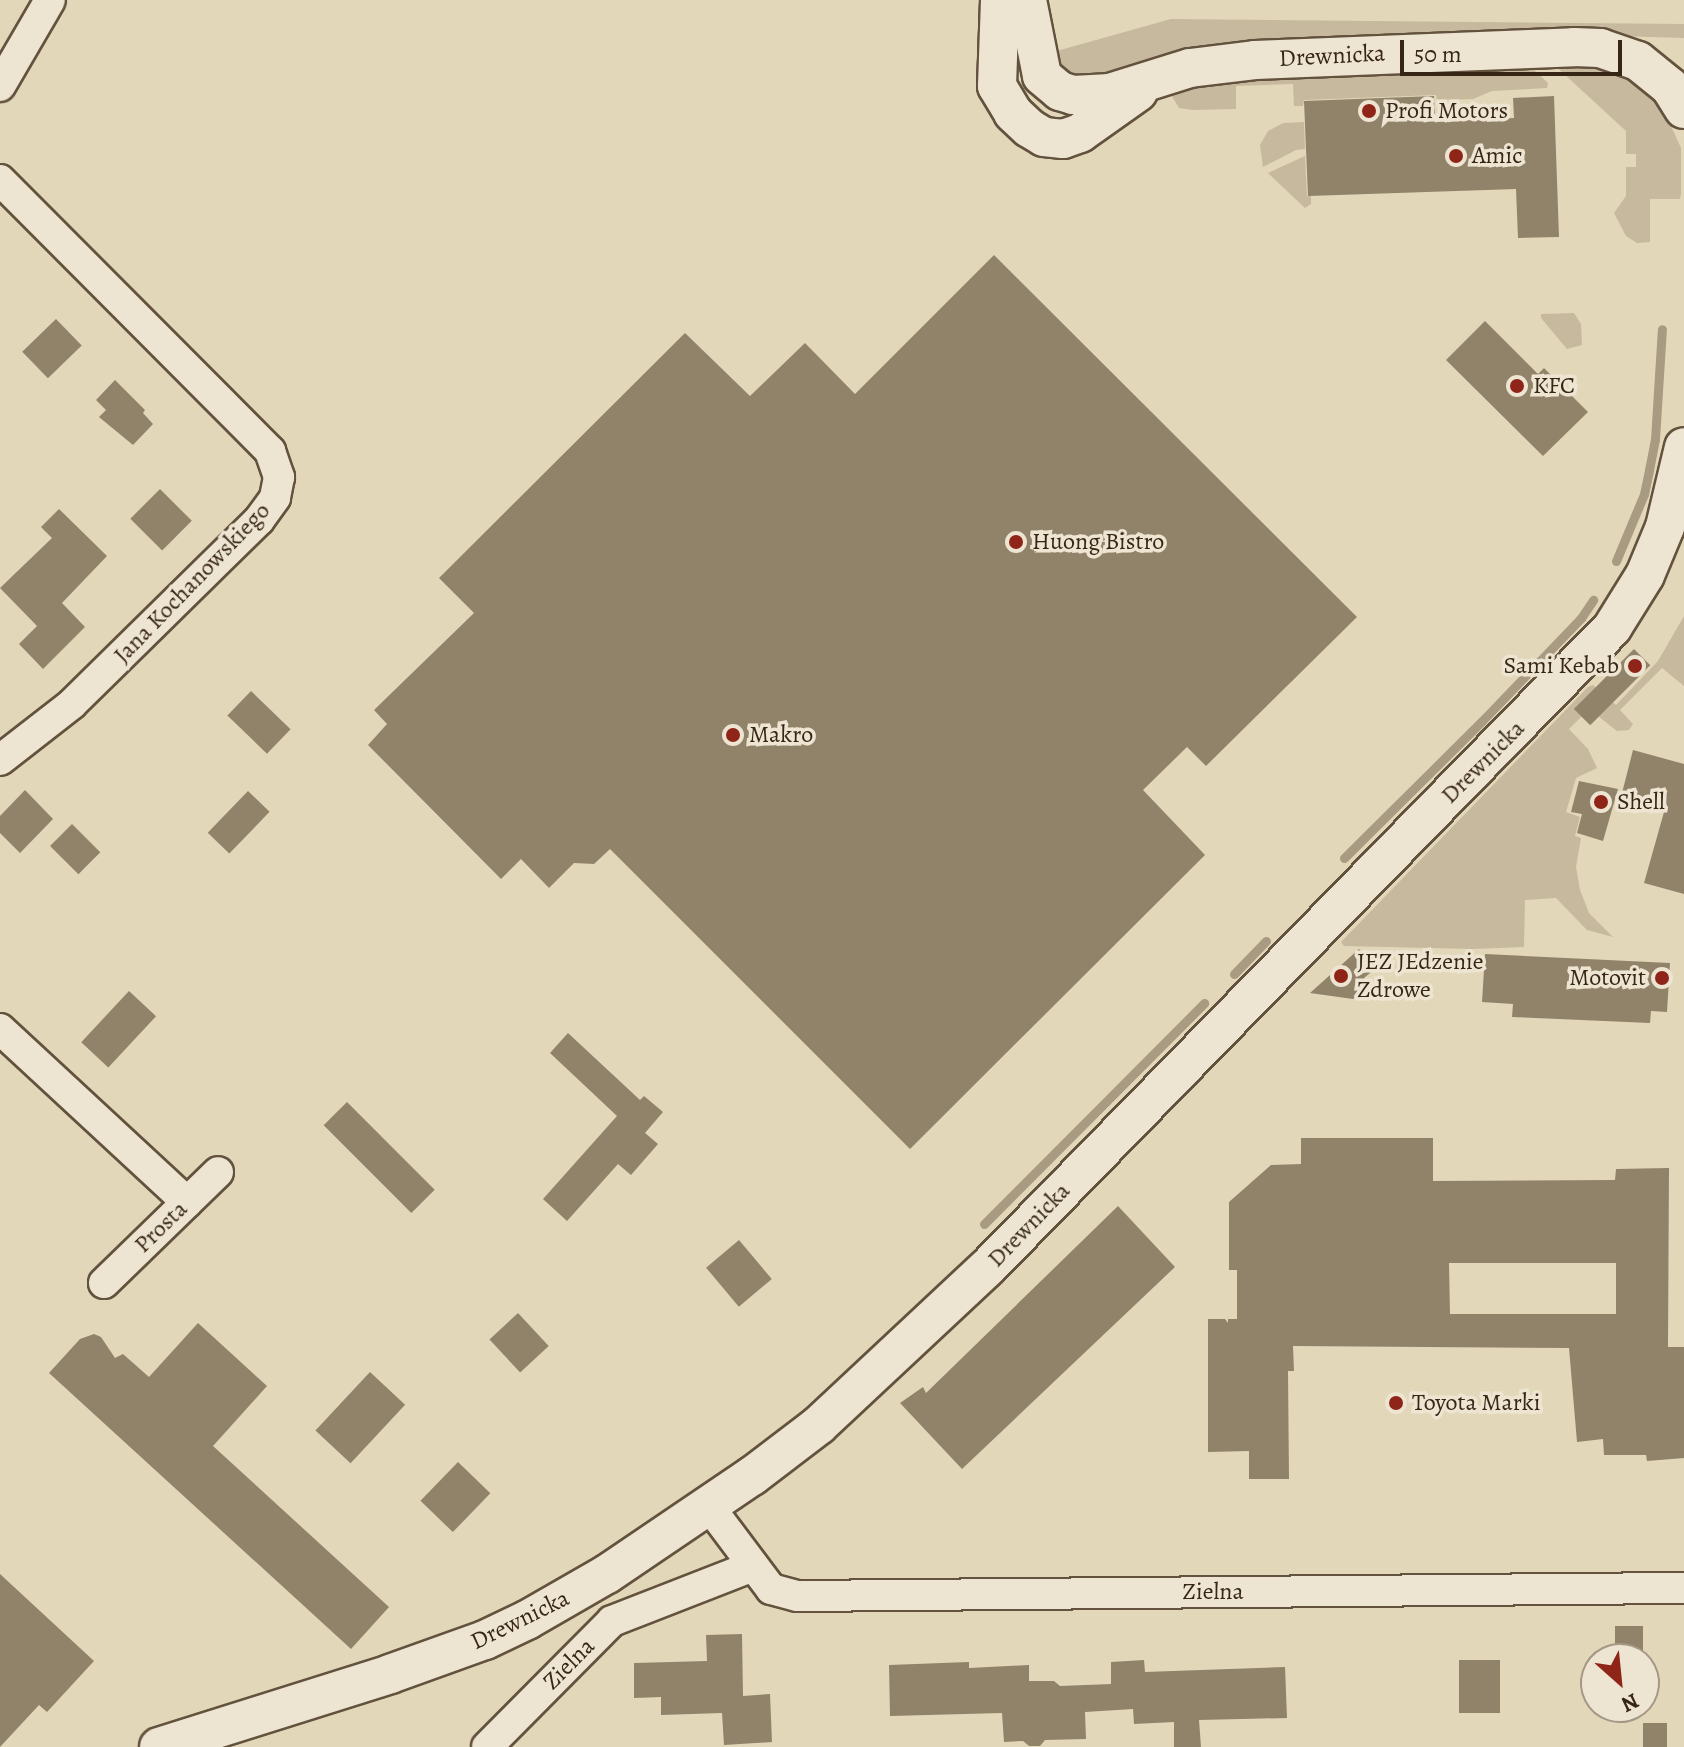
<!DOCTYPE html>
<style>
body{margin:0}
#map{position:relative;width:1684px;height:1747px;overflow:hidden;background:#e3d7b9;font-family:Alegreya,serif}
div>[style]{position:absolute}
.green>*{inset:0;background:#c6b99d}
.stream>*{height:9px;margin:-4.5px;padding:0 4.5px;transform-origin:4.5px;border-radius:4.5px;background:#a99b81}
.building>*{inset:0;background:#91826a;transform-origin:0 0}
.roads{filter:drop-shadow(2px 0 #63523d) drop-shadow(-2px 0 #63523d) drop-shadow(0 2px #63523d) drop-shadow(0 -2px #63523d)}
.minor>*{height:30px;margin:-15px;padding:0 15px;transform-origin:15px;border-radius:15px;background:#ede5d2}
.tertiary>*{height:38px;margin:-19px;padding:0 19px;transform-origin:19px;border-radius:19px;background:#ede5d2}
.dots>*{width:22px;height:22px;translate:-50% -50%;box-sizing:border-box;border:4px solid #ede5d2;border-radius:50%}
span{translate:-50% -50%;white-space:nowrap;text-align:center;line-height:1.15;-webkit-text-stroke:7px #ede5d2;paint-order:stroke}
.street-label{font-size:24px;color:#382614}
.poi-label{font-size:24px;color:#382614}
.left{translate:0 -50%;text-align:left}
.right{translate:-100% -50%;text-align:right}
.north{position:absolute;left:1580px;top:1643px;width:80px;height:80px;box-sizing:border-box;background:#ede5d2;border:2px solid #a59986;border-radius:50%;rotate:153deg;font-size:22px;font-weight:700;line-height:32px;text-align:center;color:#382614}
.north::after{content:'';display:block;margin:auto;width:28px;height:36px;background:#8f2418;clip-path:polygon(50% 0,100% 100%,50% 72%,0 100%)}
.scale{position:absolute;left:1400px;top:40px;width:222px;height:36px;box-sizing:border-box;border:4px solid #382614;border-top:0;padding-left:10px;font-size:24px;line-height:28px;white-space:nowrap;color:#382614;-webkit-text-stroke:6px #ede5d2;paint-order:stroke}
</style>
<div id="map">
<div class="green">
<i style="clip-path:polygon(1171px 19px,1684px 24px,1684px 38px,1513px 33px,1116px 79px,1072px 80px,1046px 54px)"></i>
<i style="clip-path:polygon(1551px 62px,1606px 68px,1632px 81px,1665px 113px,1681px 148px,1681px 194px,1680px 199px,1650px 199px,1650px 242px,1637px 243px,1626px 236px,1614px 213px,1626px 196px,1626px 167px,1636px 167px,1636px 154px,1626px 154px,1626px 131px)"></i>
<i style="clip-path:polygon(1528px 64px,1548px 83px,1547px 88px,1492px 91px,1473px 99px,1437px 100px,1436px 95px,1304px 100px,1303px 106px,1294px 106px,1293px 84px,1236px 86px,1236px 109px,1193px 110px,1179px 108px,1170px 93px,1219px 79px)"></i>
<i style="clip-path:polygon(1304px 122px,1305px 149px,1296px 150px,1263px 167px,1260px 145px,1268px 131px,1283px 123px)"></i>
<i style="clip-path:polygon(1305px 156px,1307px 196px,1311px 196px,1311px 204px,1305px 208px,1268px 173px)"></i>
<i style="clip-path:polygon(1574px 313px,1581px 324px,1582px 345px,1567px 349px,1541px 318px,1541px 314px)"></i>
<i style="clip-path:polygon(1684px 616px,1684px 686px,1662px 668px,1620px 710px,1633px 724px,1629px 730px,1617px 731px,1589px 709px,1569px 729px,1588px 749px,1597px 768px,1576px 778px,1566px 812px,1580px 817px,1575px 836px,1581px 838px,1576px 867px,1580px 890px,1589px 913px,1613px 937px,1587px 930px,1556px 898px,1525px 900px,1524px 947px,1473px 949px,1344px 946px,1341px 942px,1588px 687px,1593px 685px,1616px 705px,1658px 661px)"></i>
</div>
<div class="stream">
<i style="left:1616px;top:561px;width:73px;rotate:-67.3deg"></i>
<i style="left:1644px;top:494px;width:25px;rotate:-78deg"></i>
<i style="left:1649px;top:470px;width:32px;rotate:-79deg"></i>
<i style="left:1655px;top:439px;width:110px;rotate:-86.4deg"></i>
<i style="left:1344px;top:858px;width:194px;rotate:-44.8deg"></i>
<i style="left:1482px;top:721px;width:143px;rotate:-46.1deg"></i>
<i style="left:1581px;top:618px;width:22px;rotate:-56deg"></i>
<i style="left:1234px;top:974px;width:46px;rotate:-45.9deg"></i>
<i style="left:984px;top:1224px;width:312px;rotate:-45.1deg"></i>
</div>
<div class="building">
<i style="clip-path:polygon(1434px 96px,1435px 122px,1514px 118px,1513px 98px,1554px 96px,1559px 237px,1518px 238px,1516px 189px,1308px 196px,1304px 101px)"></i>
<i style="clip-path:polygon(994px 255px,1357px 617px,1206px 766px,1187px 747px,1143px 790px,1205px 855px,910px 1149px,610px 849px,594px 864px,574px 863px,549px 888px,521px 859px,501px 879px,368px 745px,387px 724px,374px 710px,474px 613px,439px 578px,685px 333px,750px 396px,805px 343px,855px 394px)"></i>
<i style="left:56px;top:319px;width:37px;height:47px;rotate:46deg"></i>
<i style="clip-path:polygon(1485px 321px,1538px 374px,1544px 368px,1588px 412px,1543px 456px,1446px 360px)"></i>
<i style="clip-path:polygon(115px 380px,145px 410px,143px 413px,153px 424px,133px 445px,99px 417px,106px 410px,96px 400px)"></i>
<i style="left:160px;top:489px;width:45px;height:42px;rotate:45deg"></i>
<i style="clip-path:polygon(59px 509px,107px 556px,62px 603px,85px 627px,43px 669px,19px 644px,37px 626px,0 588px,52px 538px,41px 527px)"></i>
<i style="left:1634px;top:649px;width:23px;height:85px;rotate:45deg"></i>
<i style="left:251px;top:691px;width:55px;height:34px;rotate:44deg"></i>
<i style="clip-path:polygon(1633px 750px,1684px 764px,1684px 894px,1644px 883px,1666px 805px,1622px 793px)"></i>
<i style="clip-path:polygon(1579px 781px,1618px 789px,1603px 841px,1577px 833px,1582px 814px,1571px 812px)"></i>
<i style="clip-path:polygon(25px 790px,53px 819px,20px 853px,0 833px,0 816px)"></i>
<i style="left:248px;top:791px;width:30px;height:58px;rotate:44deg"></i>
<i style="left:72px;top:824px;width:40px;height:31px;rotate:45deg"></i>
<i style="clip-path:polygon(1359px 949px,1377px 967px,1364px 978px,1369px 984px,1353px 999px,1310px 993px)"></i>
<i style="clip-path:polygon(1485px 954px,1670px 963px,1667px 1012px,1651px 1011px,1650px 1023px,1512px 1017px,1513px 1004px,1482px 1002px)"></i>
<i style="left:129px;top:991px;width:37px;height:70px;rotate:43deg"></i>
<i style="clip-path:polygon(568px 1033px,640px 1100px,644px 1096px,663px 1112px,645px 1133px,658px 1144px,631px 1175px,618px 1164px,567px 1221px,543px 1199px,617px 1116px,550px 1053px)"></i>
<i style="left:347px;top:1102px;width:124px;height:33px;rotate:45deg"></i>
<i style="clip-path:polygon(evenodd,1301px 1138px,1433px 1138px,1433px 1181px,1615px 1180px,1616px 1169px,1669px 1168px,1668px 1347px,1684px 1347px,1684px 1458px,1647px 1461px,1646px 1455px,1604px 1455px,1603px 1439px,1577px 1442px,1569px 1348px,1293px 1346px,1294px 1371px,1288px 1371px,1289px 1479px,1249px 1479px,1249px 1451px,1208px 1452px,1208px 1319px,1225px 1319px,1228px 1323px,1228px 1319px,1237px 1319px,1237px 1270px,1229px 1270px,1229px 1202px,1271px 1165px,1301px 1164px,1301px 1138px,1449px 1263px,1616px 1263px,1616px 1314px,1450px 1314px,1449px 1263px)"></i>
<i style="clip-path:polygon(1118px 1206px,1175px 1267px,962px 1469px,900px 1403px,923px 1387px,926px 1393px)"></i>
<i style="left:739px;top:1240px;width:51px;height:43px;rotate:50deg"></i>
<i style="left:518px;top:1313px;width:45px;height:39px;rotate:47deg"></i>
<i style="clip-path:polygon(198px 1323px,267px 1386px,213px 1446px,389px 1607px,351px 1649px,49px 1373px,80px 1339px,94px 1334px,101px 1337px,115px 1358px,123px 1354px,149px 1377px)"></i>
<i style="left:370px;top:1372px;width:48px;height:80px;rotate:43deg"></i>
<i style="left:458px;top:1462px;width:45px;height:54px;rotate:44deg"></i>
<i style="clip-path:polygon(0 1574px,94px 1661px,47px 1712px,39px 1705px,0 1747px)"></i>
<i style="left:1643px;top:1626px;width:33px;height:28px;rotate:90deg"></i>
<i style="clip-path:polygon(742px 1634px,743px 1696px,770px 1694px,772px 1742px,724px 1745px,722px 1713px,661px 1715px,661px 1697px,634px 1698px,634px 1663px,707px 1661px,706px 1635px)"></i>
<i style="clip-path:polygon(1144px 1660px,1145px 1672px,1285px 1667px,1287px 1718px,1199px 1720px,1201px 1747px,1174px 1747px,1174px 1722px,1134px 1724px,1133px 1709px,1085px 1712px,1086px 1739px,1045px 1740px,1040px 1746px,1029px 1746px,1023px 1741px,1004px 1742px,1002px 1713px,890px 1716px,889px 1665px,969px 1662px,969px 1668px,1029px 1665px,1029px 1681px,1054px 1681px,1060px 1686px,1111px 1684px,1111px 1662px)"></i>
<i style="left:1459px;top:1660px;width:41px;height:53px"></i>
<i style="left:1667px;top:1723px;width:24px;height:24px;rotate:90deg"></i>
</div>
<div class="roads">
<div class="minor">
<i style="left:0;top:86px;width:99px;rotate:-59.8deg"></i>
<i style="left:0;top:180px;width:383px;rotate:45.1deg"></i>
<i style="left:270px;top:451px;width:28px;rotate:71deg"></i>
<i style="left:279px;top:477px;width:21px;rotate:101deg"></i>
<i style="left:275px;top:498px;width:27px;rotate:126deg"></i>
<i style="left:259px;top:520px;width:262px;rotate:135.5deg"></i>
<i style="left:72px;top:704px;width:91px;rotate:142.1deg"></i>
<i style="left:0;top:1029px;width:255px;rotate:42.8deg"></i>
<i style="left:104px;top:1283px;width:159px;rotate:-44.2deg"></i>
<i style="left:708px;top:1505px;width:105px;rotate:53.1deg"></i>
<i style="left:771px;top:1589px;width:27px;rotate:15deg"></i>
<i style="left:797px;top:1596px;width:887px;rotate:-0.52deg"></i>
<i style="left:487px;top:1747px;width:177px;rotate:-45.2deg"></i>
<i style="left:612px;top:1621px;width:151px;rotate:-21.3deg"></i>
</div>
<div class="tertiary">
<i style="left:1000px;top:0;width:86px;rotate:92deg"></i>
<i style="left:997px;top:86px;width:31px;rotate:59deg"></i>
<i style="left:1013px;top:113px;width:22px;rotate:43deg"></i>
<i style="left:1029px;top:128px;width:17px;rotate:31deg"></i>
<i style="left:1044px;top:137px;width:19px;rotate:6deg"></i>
<i style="left:1063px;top:139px;width:18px;rotate:-19deg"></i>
<i style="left:1080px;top:133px;width:71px;rotate:-35.3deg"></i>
<i style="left:1027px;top:0;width:77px;rotate:78.8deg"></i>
<i style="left:1042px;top:76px;width:23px;rotate:40deg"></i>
<i style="left:1060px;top:91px;width:14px;rotate:17deg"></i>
<i style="left:1073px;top:95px;width:37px;rotate:-3deg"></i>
<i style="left:1110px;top:93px;width:84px;rotate:-17.4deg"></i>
<i style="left:1190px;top:68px;width:65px;rotate:-7deg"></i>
<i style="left:1255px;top:60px;width:319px;rotate:-2.3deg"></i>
<i style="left:1574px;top:47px;width:26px;rotate:2deg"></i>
<i style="left:1600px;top:48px;width:40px;rotate:18.9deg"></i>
<i style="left:1638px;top:61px;width:41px;rotate:39.1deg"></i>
<i style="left:1670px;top:87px;width:26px;rotate:58deg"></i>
<i style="left:159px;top:1747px;width:242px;rotate:-17.5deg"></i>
<i style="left:390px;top:1674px;width:101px;rotate:-19.7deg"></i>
<i style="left:485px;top:1640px;width:47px;rotate:-25.5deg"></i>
<i style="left:527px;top:1620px;width:92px;rotate:-29.9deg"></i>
<i style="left:607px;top:1574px;width:175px;rotate:-34.1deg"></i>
<i style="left:752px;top:1476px;width:84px;rotate:-37.3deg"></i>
<i style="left:819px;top:1425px;width:230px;rotate:-43.1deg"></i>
<i style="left:987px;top:1268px;width:895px;rotate:-45.68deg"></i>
<i style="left:1612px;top:628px;width:62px;rotate:-58.1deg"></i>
<i style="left:1645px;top:575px;width:52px;rotate:-67.4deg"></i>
<i style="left:1665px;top:527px;width:82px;rotate:-76.6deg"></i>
</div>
</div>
<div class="dots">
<i style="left:1369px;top:111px;background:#8f2418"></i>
<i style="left:1456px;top:156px;background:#8f2418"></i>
<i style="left:1517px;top:386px;background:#8f2418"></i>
<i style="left:1016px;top:542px;background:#8f2418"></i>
<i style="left:1635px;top:666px;background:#8f2418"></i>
<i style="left:733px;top:735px;background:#8f2418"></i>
<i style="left:1601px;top:802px;background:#8f2418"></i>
<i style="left:1341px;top:976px;background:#8f2418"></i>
<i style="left:1662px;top:978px;background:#8f2418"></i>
<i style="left:1396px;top:1403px;background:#8f2418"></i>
</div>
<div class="street-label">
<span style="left:1332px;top:56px;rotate:-3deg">Drewnicka</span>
<span style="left:192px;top:583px;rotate:-46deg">Jana Kochanowskiego</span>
<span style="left:1483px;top:762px;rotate:-45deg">Drewnicka</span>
<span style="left:1029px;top:1225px;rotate:-46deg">Drewnicka</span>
<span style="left:161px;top:1227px;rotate:-44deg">Prosta</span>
<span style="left:1213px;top:1592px">Zielna</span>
<span style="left:520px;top:1620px;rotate:-26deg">Drewnicka</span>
<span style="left:569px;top:1664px;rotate:-45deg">Zielna</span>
</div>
<div class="poi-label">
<span class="left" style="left:1385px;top:111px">Profi Motors</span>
<span class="left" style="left:1472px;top:156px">Amic</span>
<span class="left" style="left:1533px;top:386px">KFC</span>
<span class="left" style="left:1032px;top:542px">Huong Bistro</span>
<span class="right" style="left:1619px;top:666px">Sami Kebab</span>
<span class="left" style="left:749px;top:735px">Makro</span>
<span class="left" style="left:1617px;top:802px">Shell</span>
<span class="left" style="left:1357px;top:976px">JEZ JEdzenie<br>Zdrowe</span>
<span class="right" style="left:1646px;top:978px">Motovit</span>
<span class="left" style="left:1412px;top:1403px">Toyota Marki</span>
</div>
<div class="north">N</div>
<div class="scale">50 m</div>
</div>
